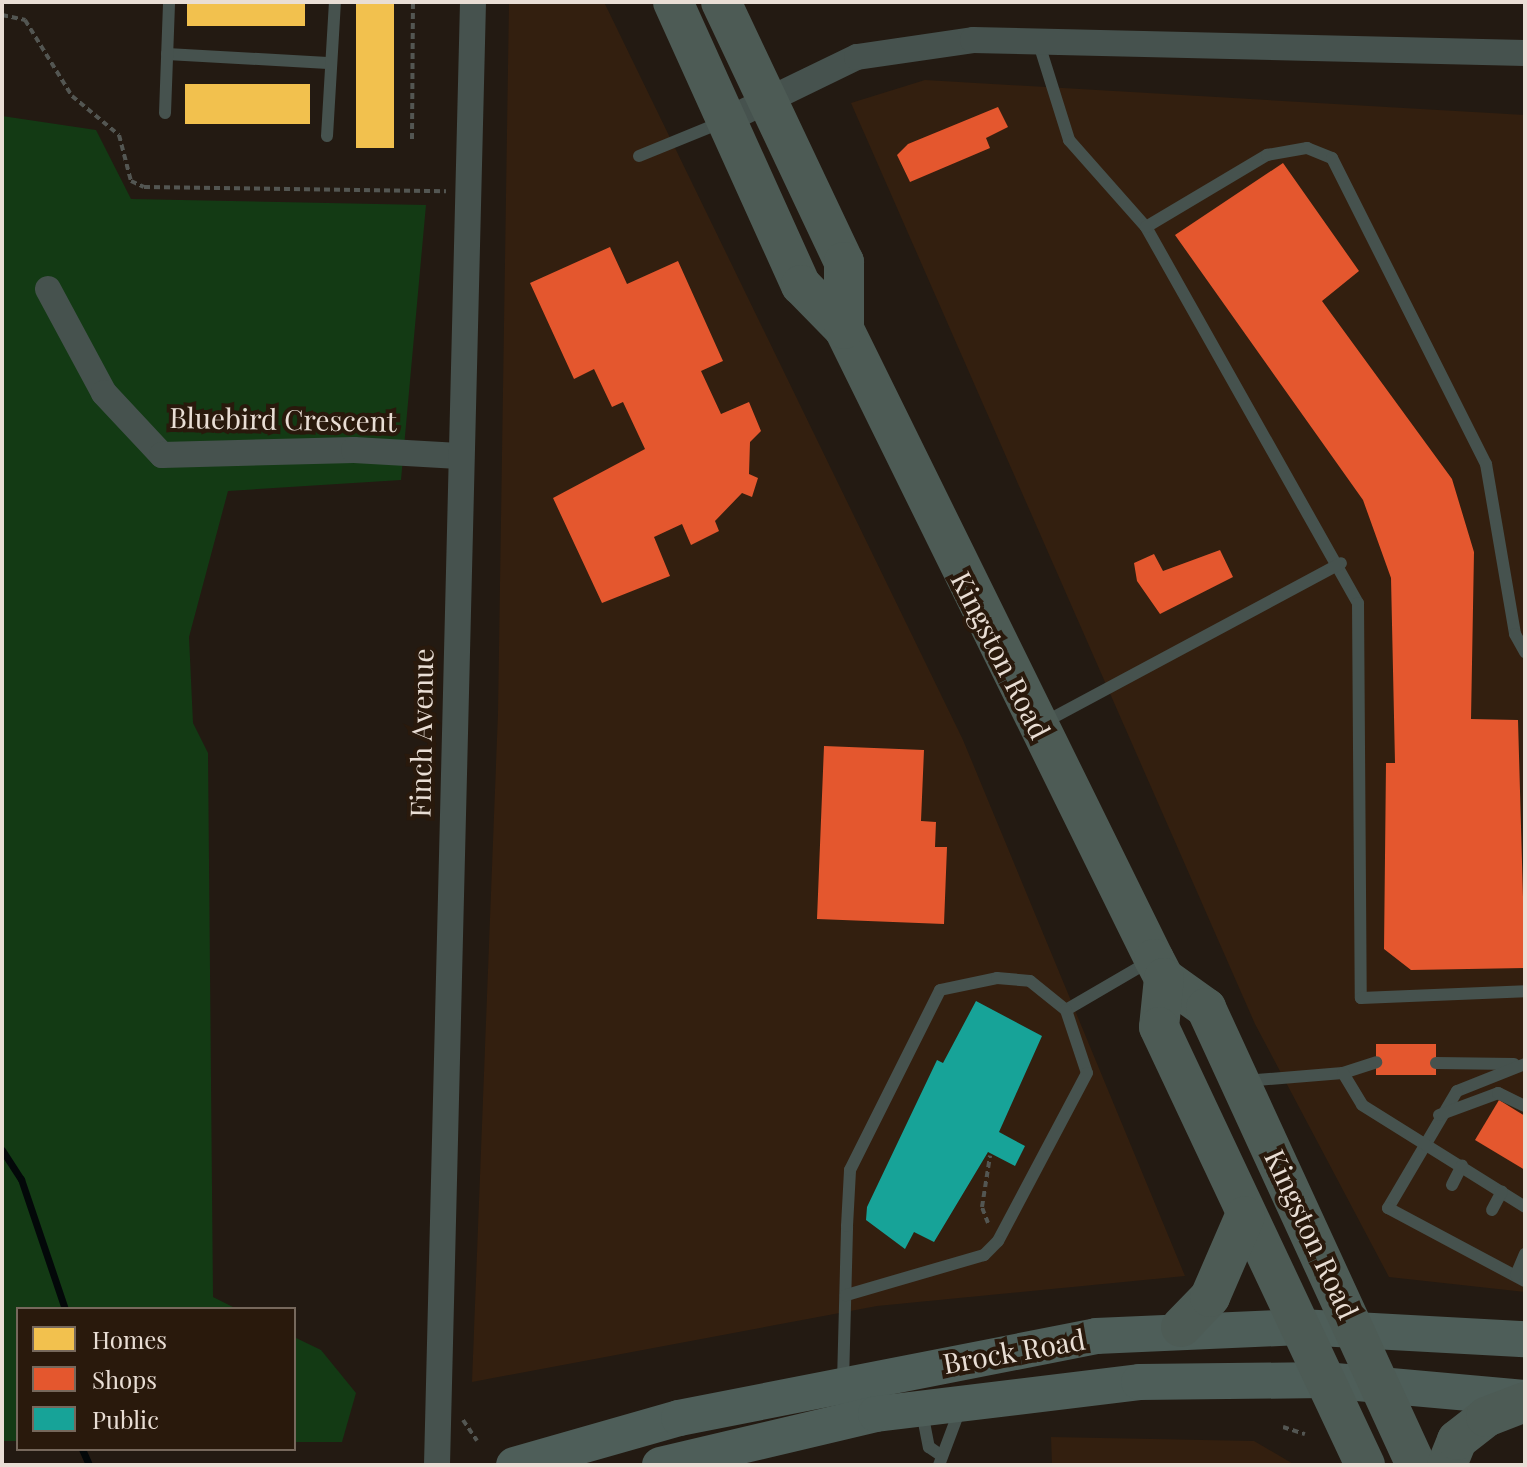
<!DOCTYPE html>
<style>
body{margin:0}
#map{position:relative;width:1527px;height:1467px;overflow:hidden;background:#231a12;font-family:"Playfair Display",serif}
div>[style]{position:absolute}
.built>*{inset:0;background:#331f0f}
.green>*{inset:0;background:#133a14}
.homes>*{inset:0;background:#f2c14e;transform-origin:0 0}
.shops>*{inset:0;background:#e4572e;transform-origin:0 0}
.public>*{inset:0;background:#17a398}
.stream>*{height:7px;margin:-3.5px;padding:0 3.5px;transform-origin:3.5px;border-radius:3.5px;background:#030809}
.path>*{height:4px;margin-top:-2px;transform-origin:0;background:repeating-linear-gradient(90deg,#535652 0 6px,transparent 0 10px)}
.lane>*{height:12px;margin:-6px;padding:0 6px;transform-origin:6px;border-radius:6px;background:#46524e}
.street>*{height:26px;margin:-13px;padding:0 13px;transform-origin:13px;border-radius:13px;background:#46524e}
.secondary>*{height:36px;margin:-18px;padding:0 18px;transform-origin:18px;border-radius:18px;background:#4e5e59}
.primary>*{height:40px;margin:-20px;padding:0 20px;transform-origin:20px;border-radius:20px;background:#4d5b55}
span{translate:-50% -50%;white-space:nowrap;text-align:center;line-height:1.15;-webkit-text-stroke:8px #29190c;paint-order:stroke}
.street-label{font-size:28px;color:#e9ded5}
.frame{position:absolute;inset:0;border:4px solid #e9ded5;pointer-events:none}
.legend{position:absolute;left:16px;top:1307px;width:280px;height:144px;box-sizing:border-box;background:#29190c;border:2px solid #76685c;margin:0;padding:10px 14px;list-style:none;font-size:24px;color:#e9ded5}
.legend li{display:flex;align-items:center;gap:16px;height:40px}
.legend b{width:40px;border:2px solid #76685c}
</style>
<div id="map">
<div class="built">
<i style="clip-path:polygon(509px 2px,604px 2px,963px 740px,1185px 1276px,877px 1306px,472px 1382px,498px 713px)"></i>
<i style="clip-path:polygon(925px 80px,1525px 115px,1525px 1292px,1389px 1277px,1255px 1024px,851px 103px)"></i>
<i style="clip-path:polygon(1051px 1437px,1254px 1441px,1295px 1465px,1052px 1465px)"></i>
</div>
<div class="green">
<i style="clip-path:polygon(2px 116px,96px 130px,131px 199px,426px 205px,401px 480px,228px 491px,189px 637px,193px 723px,208px 753px,213px 1297px,237px 1309px,18px 1309px,18px 1441px,2px 1441px)"></i>
<i style="clip-path:polygon(294px 1337px,321px 1350px,356px 1393px,342px 1442px,294px 1442px)"></i>
</div>
<div class="homes">
<i style="left:187px;top:2px;width:118px;height:24px"></i>
<i style="left:356px;top:2px;width:38px;height:146px"></i>
<i style="left:185px;top:84px;width:125px;height:40px"></i>
</div>
<div class="shops">
<i style="clip-path:polygon(998px 107px,1008px 127px,986px 138px,990px 148px,910px 182px,897px 155px,908px 144px)"></i>
<i style="clip-path:polygon(1283px 163px,1359px 271px,1322px 301px,1452px 479px,1474px 552px,1471px 719px,1518px 720px,1525px 968px,1411px 970px,1384px 949px,1386px 763px,1395px 763px,1391px 578px,1363px 500px,1175px 235px)"></i>
<i style="clip-path:polygon(610px 247px,627px 284px,678px 261px,723px 361px,701px 371px,721px 414px,749px 402px,761px 431px,750px 442px,749px 474px,758px 478px,752px 497px,742px 493px,715px 521px,719px 531px,691px 545px,682px 524px,654px 537px,670px 576px,602px 603px,553px 498px,645px 449px,623px 402px,612px 407px,594px 369px,574px 379px,530px 283px)"></i>
<i style="clip-path:polygon(1220px 550px,1233px 577px,1160px 614px,1137px 581px,1134px 563px,1154px 554px,1163px 571px)"></i>
<i style="clip-path:polygon(824px 746px,924px 750px,921px 821px,936px 822px,935px 847px,947px 847px,944px 924px,817px 919px)"></i>
<i style="left:1436px;top:1044px;width:31px;height:60px;rotate:90deg"></i>
<i style="clip-path:polygon(1499px 1100px,1525px 1116px,1525px 1170px,1475px 1140px)"></i>
</div>
<div class="public">
<i style="clip-path:polygon(976px 1001px,1042px 1036px,999px 1132px,1025px 1146px,1015px 1166px,988px 1152px,934px 1242px,914px 1232px,905px 1249px,866px 1220px,867px 1207px,937px 1060px,943px 1063px)"></i>
</div>
<div class="stream">
<i style="left:2px;top:1150px;width:35px;rotate:57deg"></i>
<i style="left:21px;top:1179px;width:137px;rotate:71.3deg"></i>
<i style="left:82px;top:1449px;width:17px;rotate:66deg"></i>
</div>
<div class="path">
<i style="left:2px;top:15px;width:24px;rotate:12deg"></i>
<i style="left:25px;top:20px;width:89px;rotate:58.3deg"></i>
<i style="left:72px;top:96px;width:61px;rotate:39.7deg"></i>
<i style="left:119px;top:135px;width:48px;rotate:75.4deg"></i>
<i style="left:131px;top:181px;width:14px;rotate:25deg"></i>
<i style="left:144px;top:187px;width:302px;rotate:0.8deg"></i>
<i style="left:412px;top:139px;width:137px;rotate:-89.6deg"></i>
<i style="left:988px;top:1223px;width:17px;rotate:-111deg"></i>
<i style="left:982px;top:1207px;width:52px;rotate:-81.1deg"></i>
<i style="left:463px;top:1420px;width:25px;rotate:56deg"></i>
<i style="left:1283px;top:1427px;width:23px;rotate:18deg"></i>
</div>
<div class="lane">
<i style="left:1039px;top:44px;width:101px;rotate:72.6deg"></i>
<i style="left:1069px;top:140px;width:116px;rotate:48.5deg"></i>
<i style="left:1146px;top:227px;width:432px;rotate:60.6deg"></i>
<i style="left:1358px;top:603px;width:395px;rotate:89.6deg"></i>
<i style="left:1361px;top:998px;width:164px;rotate:-2.4deg"></i>
<i style="left:167px;top:54px;width:161px;rotate:3.2deg"></i>
<i style="left:165px;top:113px;width:111px;rotate:-87.9deg"></i>
<i style="left:327px;top:136px;width:134px;rotate:-86.6deg"></i>
<i style="left:639px;top:156px;width:87px;rotate:-22.2deg"></i>
<i style="left:1146px;top:227px;width:141px;rotate:-30.8deg"></i>
<i style="left:1267px;top:155px;width:41px;rotate:-9.9deg"></i>
<i style="left:1307px;top:148px;width:27px;rotate:22deg"></i>
<i style="left:1332px;top:158px;width:343px;rotate:63.3deg"></i>
<i style="left:1486px;top:464px;width:172px;rotate:80.3deg"></i>
<i style="left:1515px;top:634px;width:21px;rotate:61deg"></i>
<i style="left:1043px;top:723px;width:338px;rotate:-28.2deg"></i>
<i style="left:1066px;top:1010px;width:95px;rotate:-30.3deg"></i>
<i style="left:1436px;top:1063px;width:78px;rotate:0.7deg"></i>
<i style="left:1525px;top:1064px;width:73px;rotate:158.3deg"></i>
<i style="left:1457px;top:1091px;width:136px;rotate:120.5deg"></i>
<i style="left:1388px;top:1208px;width:155px;rotate:28.1deg"></i>
<i style="left:1343px;top:1073px;width:35px;rotate:-18deg"></i>
<i style="left:1244px;top:1081px;width:99px;rotate:-4.6deg"></i>
<i style="left:1343px;top:1073px;width:37px;rotate:59deg"></i>
<i style="left:1362px;top:1105px;width:192px;rotate:32deg"></i>
<i style="left:1439px;top:1115px;width:63px;rotate:-20.4deg"></i>
<i style="left:1498px;top:1093px;width:30px;rotate:26deg"></i>
<i style="left:1452px;top:1185px;width:22px;rotate:-63deg"></i>
<i style="left:1492px;top:1210px;width:21px;rotate:-62deg"></i>
<i style="left:1516px;top:1275px;width:23px;rotate:-67deg"></i>
<i style="left:843px;top:1382px;width:156px;rotate:-88.5deg"></i>
<i style="left:847px;top:1226px;width:56px;rotate:-86.9deg"></i>
<i style="left:850px;top:1170px;width:201px;rotate:-63.4deg"></i>
<i style="left:940px;top:990px;width:58px;rotate:-11.9deg"></i>
<i style="left:997px;top:978px;width:33px;rotate:5deg"></i>
<i style="left:1030px;top:981px;width:46px;rotate:38.9deg"></i>
<i style="left:1066px;top:1010px;width:66px;rotate:71.6deg"></i>
<i style="left:1087px;top:1073px;width:190px;rotate:117.9deg"></i>
<i style="left:998px;top:1241px;width:20px;rotate:135deg"></i>
<i style="left:984px;top:1255px;width:144px;rotate:163.8deg"></i>
<i style="left:922px;top:1412px;width:36px;rotate:79deg"></i>
<i style="left:929px;top:1447px;width:12px;rotate:35deg"></i>
<i style="left:939px;top:1465px;width:60px;rotate:-69.4deg"></i>
</div>
<div class="street">
<i style="left:727px;top:120px;width:144px;rotate:-25.9deg"></i>
<i style="left:857px;top:57px;width:117px;rotate:-8.3deg"></i>
<i style="left:973px;top:40px;width:552px;rotate:1.35deg"></i>
<i style="left:48px;top:289px;width:118px;rotate:61.7deg"></i>
<i style="left:104px;top:393px;width:85px;rotate:46.9deg"></i>
<i style="left:162px;top:455px;width:192px;rotate:-1.5deg"></i>
<i style="left:354px;top:450px;width:105px;rotate:3.3deg"></i>
<i style="left:437px;top:1465px;width:1463px;rotate:-88.59deg"></i>
</div>
<div class="secondary">
<i style="left:514px;top:1465px;width:172px;rotate:-15.9deg"></i>
<i style="left:679px;top:1418px;width:425px;rotate:-11.1deg"></i>
<i style="left:1096px;top:1336px;width:204px;rotate:-2.5deg"></i>
<i style="left:1300px;top:1327px;width:225px;rotate:3.1deg"></i>
<i style="left:660px;top:1465px;width:222px;rotate:-13.3deg"></i>
<i style="left:876px;top:1414px;width:265px;rotate:-6.9deg"></i>
<i style="left:1139px;top:1382px;width:185px;rotate:-0.6deg"></i>
<i style="left:1324px;top:1380px;width:202px;rotate:5.1deg"></i>
</div>
<div class="primary">
<i style="left:673px;top:2px;width:311px;rotate:65.7deg"></i>
<i style="left:801px;top:285px;width:62px;rotate:45.7deg"></i>
<i style="left:844px;top:329px;width:702px;rotate:63.8deg"></i>
<i style="left:1154px;top:959px;width:21px;rotate:62deg"></i>
<i style="left:1164px;top:978px;width:52px;rotate:35.5deg"></i>
<i style="left:1206px;top:1008px;width:503px;rotate:65.32deg"></i>
<i style="left:721px;top:2px;width:288px;rotate:64.7deg"></i>
<i style="left:844px;top:262px;width:67px;rotate:90deg"></i>
<i style="left:1164px;top:978px;width:49px;rotate:95.8deg"></i>
<i style="left:1159px;top:1027px;width:484px;rotate:64.8deg"></i>
<i style="left:1181px;top:1327px;width:42px;rotate:-46deg"></i>
<i style="left:1210px;top:1297px;width:88px;rotate:-66.6deg"></i>
<i style="left:1447px;top:1465px;width:27px;rotate:-68deg"></i>
<i style="left:1457px;top:1440px;width:37px;rotate:-38deg"></i>
<i style="left:1486px;top:1417px;width:42px;rotate:-21deg"></i>
</div>
<div class="street-label">
<span style="left:283px;top:419px;rotate:1deg">Bluebird Crescent</span>
<span style="left:1001px;top:655px;rotate:63deg">Kingston Road</span>
<span style="left:421px;top:733px;rotate:-89deg">Finch Avenue</span>
<span style="left:1312px;top:1234px;rotate:65deg">Kingston Road</span>
<span style="left:1014px;top:1351px;rotate:-10deg">Brock Road</span>
</div>
<div class="frame"></div>
<ul class="legend">
<li><b style="height:22px;background:#f2c14e"></b>Homes</li>
<li><b style="height:22px;background:#e4572e"></b>Shops</li>
<li><b style="height:22px;background:#17a398"></b>Public</li>
</ul>
</div>
